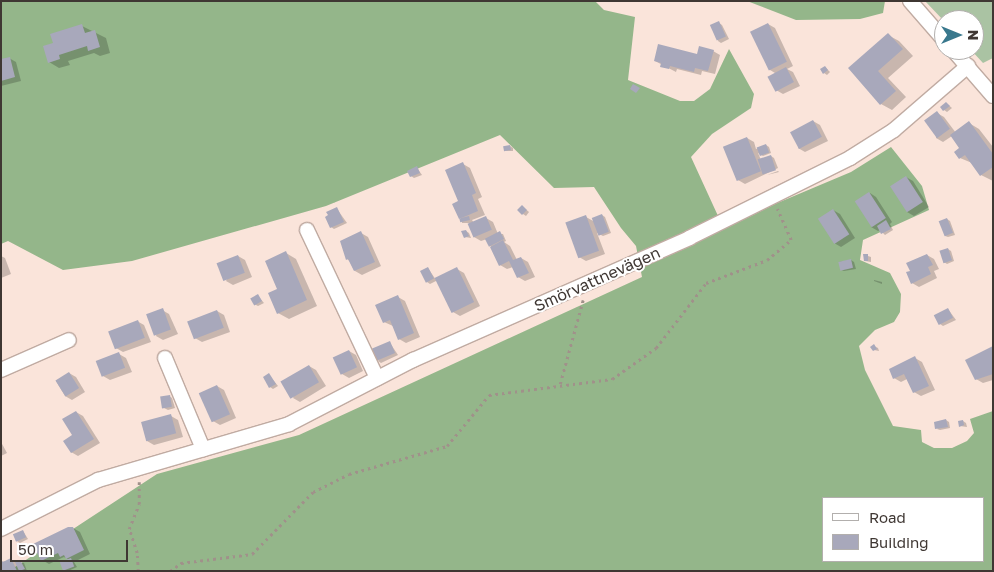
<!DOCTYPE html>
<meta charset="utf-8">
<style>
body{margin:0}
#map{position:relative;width:994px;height:572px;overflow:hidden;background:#fae4da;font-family:"Golos Text",sans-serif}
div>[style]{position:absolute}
.green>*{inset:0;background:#aac3a3}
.forest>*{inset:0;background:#94b68a}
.shadow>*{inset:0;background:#0003}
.building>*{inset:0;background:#a8a8bb;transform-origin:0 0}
.path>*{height:2.5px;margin-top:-1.25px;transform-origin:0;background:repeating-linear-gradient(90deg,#a0918a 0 2.5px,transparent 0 6.5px)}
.roads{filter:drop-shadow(1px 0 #c0aba2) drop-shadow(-1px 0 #c0aba2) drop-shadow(0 1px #c0aba2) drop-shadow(0 -1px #c0aba2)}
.minor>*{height:14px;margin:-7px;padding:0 7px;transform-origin:7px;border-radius:7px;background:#fff}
span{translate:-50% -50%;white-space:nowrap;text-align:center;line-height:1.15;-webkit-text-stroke:4px #fff;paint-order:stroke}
.street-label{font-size:16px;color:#3f3733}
.frame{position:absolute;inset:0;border:2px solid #3f3733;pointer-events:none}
.legend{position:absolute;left:822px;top:497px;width:162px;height:65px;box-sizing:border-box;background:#fff;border:1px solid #b2afad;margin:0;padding:6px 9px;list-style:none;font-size:15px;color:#3f3733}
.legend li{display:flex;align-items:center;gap:10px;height:25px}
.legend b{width:25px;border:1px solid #b2afad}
.north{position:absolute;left:934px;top:10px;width:50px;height:50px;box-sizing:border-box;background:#fff;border:1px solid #b2afad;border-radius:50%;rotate:90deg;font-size:14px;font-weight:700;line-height:20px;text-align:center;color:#3f3733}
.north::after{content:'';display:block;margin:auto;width:18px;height:22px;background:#39788d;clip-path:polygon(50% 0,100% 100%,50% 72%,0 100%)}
.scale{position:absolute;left:10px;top:540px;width:118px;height:22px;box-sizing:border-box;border:2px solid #3f3733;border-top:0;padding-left:6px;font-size:15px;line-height:18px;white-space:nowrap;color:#3f3733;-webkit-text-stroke:4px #fff;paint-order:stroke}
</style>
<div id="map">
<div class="green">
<i style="clip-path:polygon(925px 1px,993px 1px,993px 58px,983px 63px,971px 50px,974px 50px,974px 20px,944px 21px)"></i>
</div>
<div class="forest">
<i style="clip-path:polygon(evenodd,1px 1px,595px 1px,604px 10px,635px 17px,628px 80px,680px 101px,694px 101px,710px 89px,729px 49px,754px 94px,751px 108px,712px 134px,691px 157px,724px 229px,775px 204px,851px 172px,891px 147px,922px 186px,929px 210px,863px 240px,860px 260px,890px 273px,901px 294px,900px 312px,894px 322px,875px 330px,859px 346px,865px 370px,893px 426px,921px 430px,922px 442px,934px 448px,952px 448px,967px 441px,974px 433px,970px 419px,993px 411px,993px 571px,9px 571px,157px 474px,299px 435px,642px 277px,636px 246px,621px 228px,594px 187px,554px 188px,500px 135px,326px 206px,132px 261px,63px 270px,8px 241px,1px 244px,1px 1px,823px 498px,983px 498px,983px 561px,823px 561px,823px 498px)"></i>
<i style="clip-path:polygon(747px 1px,885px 1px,883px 13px,860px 19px,796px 20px)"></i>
</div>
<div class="shadow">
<i style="clip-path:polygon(719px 23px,722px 25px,729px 39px,721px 43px,718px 41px)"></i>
<i style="clip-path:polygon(768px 24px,775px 28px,793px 66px,787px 69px,793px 72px,800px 86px,783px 94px,776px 90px,775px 73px,770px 70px)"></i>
<i style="clip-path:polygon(82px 26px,106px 38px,110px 53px,100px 56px,94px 53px,68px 61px,70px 65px,59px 68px,49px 62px)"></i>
<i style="clip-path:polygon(888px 35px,899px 41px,913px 56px,888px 78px,906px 97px,892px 110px,881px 104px,850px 69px)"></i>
<i style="clip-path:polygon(713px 51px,720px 55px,715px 74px,702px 71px,701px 75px,677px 69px,676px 72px,655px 61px,698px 56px)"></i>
<i style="clip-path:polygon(9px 58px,16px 62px,21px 81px,1px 86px,1px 60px)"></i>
<i style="clip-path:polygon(825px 67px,830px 72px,827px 75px,824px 73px)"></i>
<i style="clip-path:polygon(946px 103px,952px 108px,947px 112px,944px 110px)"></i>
<i style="clip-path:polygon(937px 113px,944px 117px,956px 133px,969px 123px,979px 129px,993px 147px,993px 181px,981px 175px,972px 163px,960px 158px,961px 148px,952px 136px,943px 142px,936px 138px)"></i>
<i style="clip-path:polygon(813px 121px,820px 125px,828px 141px,805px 152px,798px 148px)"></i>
<i style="clip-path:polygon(747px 138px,754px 142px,756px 149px,766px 145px,769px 147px,771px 153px,763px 156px,758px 153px,761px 160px,771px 156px,774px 158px,778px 168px,745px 184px,738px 180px)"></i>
<i style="clip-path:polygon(510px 146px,513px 148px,513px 151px,505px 151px)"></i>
<i style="clip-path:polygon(463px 164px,470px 168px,482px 197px,478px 199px,485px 215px,472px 220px,474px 223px,486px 218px,493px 222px,498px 234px,503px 234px,506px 241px,504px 242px,510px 246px,517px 260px,521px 258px,528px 262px,535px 277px,525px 281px,518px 277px,513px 267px,507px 269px,500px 265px,487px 239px,481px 241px,474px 237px,469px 223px,462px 223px,460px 202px)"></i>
<i style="clip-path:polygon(417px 168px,422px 175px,414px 178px,411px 176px)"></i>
<i style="clip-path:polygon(778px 171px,779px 172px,767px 175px)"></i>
<i style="clip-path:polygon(906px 177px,913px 181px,929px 207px,914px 216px,907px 212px)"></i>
<i style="clip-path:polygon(870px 193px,876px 197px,892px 222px,890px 224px,893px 230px,885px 235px,880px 230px,878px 231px,871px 227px)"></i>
<i style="clip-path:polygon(522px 206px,529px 212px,526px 216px,523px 214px)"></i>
<i style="clip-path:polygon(337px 209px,347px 223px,334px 229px,331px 227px)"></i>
<i style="clip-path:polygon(833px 210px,840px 214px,855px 238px,841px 247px,834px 243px)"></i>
<i style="clip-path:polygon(602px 215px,605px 217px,611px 233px,603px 236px,597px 233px,605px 254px,586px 261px,579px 257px,586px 217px,595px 222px)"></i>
<i style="clip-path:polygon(947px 219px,950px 221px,955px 235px,948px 237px,945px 236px)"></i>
<i style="clip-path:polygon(466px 231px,469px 233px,471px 238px,465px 237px)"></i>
<i style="clip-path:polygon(361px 233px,368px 237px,381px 266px,362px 275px,355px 271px,351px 262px,347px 259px,342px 242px)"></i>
<i style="clip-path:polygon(948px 249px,951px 251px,954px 261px,947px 264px,944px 262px)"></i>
<i style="clip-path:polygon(286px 253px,296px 259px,317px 306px,289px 319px,278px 313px,279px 289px)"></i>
<i style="clip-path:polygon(927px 255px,934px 259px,939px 269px,934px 271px,937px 278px,919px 287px,912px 283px)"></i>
<i style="clip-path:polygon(1px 256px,5px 258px,11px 274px,1px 278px)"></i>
<i style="clip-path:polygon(238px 256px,245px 260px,252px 277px,233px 285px,226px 281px)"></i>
<i style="clip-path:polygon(868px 256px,871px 257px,871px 262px,865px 261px)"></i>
<i style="clip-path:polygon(851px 260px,854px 262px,856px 269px,844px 271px,841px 270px,839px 262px)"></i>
<i style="clip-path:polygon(428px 268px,436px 280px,457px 269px,464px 273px,480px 306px,460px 316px,453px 312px,438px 280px,430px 284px,427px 282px)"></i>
<i style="clip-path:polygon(874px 280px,882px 282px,882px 284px,874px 281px)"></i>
<i style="clip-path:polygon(258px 296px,264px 303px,258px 306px,254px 304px)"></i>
<i style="clip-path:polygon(398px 297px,405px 301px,420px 337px,406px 343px,399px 339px,393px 326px,384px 322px)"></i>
<i style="clip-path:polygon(948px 309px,956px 320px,943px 326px,940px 324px)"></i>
<i style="clip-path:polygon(162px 310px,169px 314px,178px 334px,163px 340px,156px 336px)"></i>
<i style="clip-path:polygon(217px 311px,224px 315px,230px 332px,202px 342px,195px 338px)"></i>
<i style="clip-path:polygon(137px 321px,144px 325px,151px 342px,123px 352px,116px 348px)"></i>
<i style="clip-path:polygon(390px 343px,398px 355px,381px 363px,378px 361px)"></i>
<i style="clip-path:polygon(874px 346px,878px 348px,879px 351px,874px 350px)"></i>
<i style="clip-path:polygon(993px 347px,993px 380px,983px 383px,976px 379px)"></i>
<i style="clip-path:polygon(349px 351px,356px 355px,363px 371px,349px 378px,342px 374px)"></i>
<i style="clip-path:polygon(119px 354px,126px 358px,132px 372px,110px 380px,103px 376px)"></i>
<i style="clip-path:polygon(915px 358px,922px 362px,935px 390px,921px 396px,914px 392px,907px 379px,901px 382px,894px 378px)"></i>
<i style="clip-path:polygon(309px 366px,316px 370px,326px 386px,300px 402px,293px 398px)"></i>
<i style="clip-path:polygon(69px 373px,76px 377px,85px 392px,72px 400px,65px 396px,56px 381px)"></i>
<i style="clip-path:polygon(269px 375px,278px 386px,273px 389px,270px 387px)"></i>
<i style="clip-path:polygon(217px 386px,224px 390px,236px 418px,220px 425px,213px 421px)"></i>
<i style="clip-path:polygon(169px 396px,172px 398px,175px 408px,168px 410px,164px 408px)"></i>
<i style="clip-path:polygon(76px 412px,83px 416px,100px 443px,78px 456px,71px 452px)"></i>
<i style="clip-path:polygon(171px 416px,178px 420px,183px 437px,154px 445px,147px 441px)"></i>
<i style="clip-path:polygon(946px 420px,949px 422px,950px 428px,940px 430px,937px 429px)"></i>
<i style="clip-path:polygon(963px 421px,966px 423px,967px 427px,960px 426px)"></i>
<i style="clip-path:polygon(1px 442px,7px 453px,1px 456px)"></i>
<i style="clip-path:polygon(73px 528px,80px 532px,90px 554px,74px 562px,77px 567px,68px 571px,64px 570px,69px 560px,64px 557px,49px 564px,42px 560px)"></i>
<i style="clip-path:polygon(23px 531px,28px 539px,20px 543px,17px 541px)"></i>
<i style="clip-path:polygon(11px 560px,24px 563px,27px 571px,1px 571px,1px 562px)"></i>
</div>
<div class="building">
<i style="left:719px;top:21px;width:17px;height:10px;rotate:66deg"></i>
<i style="left:768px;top:23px;width:43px;height:20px;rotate:64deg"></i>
<i style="clip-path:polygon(82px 24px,85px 33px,95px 30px,100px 47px,88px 51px,87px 46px,59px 55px,60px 59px,48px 63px,43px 46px,53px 43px,50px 34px)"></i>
<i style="clip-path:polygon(888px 33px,903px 49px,878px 71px,896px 91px,880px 105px,848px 68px)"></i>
<i style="clip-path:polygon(658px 44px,697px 54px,699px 46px,714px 50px,708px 71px,695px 68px,694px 72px,670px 66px,669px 69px,660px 67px,661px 63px,654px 61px)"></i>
<i style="clip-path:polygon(10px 57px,15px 77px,1px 81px,1px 59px)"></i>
<i style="clip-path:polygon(825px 66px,828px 70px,823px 74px,820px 69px)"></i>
<i style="left:786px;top:67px;width:17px;height:21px;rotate:62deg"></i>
<i style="clip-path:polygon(633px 84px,640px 88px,636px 93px,630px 89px)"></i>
<i style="clip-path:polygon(946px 102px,950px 106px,943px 111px,940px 107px)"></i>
<i style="left:937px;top:111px;width:22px;height:16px;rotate:54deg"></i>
<i style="left:813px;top:120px;width:19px;height:26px;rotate:62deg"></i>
<i style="clip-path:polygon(969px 121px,993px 154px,993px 167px,980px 176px,965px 155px,959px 159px,954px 152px,959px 148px,950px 135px)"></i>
<i style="left:747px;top:137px;width:37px;height:26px;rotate:68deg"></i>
<i style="left:766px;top:144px;width:9px;height:10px;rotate:69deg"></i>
<i style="left:510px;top:145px;width:5px;height:7px;rotate:79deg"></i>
<i style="left:771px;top:155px;width:16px;height:14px;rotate:72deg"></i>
<i style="clip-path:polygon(463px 162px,476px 193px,472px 195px,478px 211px,459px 219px,452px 204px,458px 201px,445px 170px)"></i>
<i style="clip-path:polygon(417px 166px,420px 173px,410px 177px,407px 171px)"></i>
<i style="left:906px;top:176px;width:31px;height:19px;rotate:57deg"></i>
<i style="left:869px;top:192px;width:31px;height:17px;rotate:57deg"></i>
<i style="left:522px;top:205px;width:7px;height:7px;rotate:45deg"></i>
<i style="clip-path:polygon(337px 207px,344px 222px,330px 228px,325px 217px,328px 215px,326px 212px)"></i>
<i style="left:833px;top:209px;width:30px;height:18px;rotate:57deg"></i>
<i style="left:602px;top:214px;width:19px;height:11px;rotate:69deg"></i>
<i style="left:586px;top:215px;width:38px;height:22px;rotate:70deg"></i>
<i style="left:469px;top:216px;width:4px;height:10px;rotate:76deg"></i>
<i style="left:486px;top:216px;width:15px;height:20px;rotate:67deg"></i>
<i style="left:947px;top:218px;width:16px;height:9px;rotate:68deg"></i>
<i style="clip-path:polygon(886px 220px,891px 229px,881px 234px,877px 226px)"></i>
<i style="clip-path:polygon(466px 230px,469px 236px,464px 238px,461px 231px)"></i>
<i style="clip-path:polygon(361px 231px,375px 262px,354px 271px,348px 259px,346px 260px,340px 241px)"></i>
<i style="left:500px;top:231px;width:9px;height:17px;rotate:63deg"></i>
<i style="clip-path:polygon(503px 240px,513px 260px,521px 257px,529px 273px,517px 278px,509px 261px,499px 266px,490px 247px)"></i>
<i style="left:948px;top:248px;width:13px;height:9px;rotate:72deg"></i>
<i style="clip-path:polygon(286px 251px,307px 300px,277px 314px,268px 293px,277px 289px,265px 261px)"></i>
<i style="clip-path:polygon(863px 254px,868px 254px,868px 261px,864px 261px)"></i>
<i style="clip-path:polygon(927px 254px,933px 265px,928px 267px,931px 274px,911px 284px,906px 272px,910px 271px,906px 263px)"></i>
<i style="left:238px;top:255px;width:19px;height:23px;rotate:69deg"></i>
<i style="left:851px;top:259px;width:9px;height:13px;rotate:77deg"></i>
<i style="left:428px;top:267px;width:13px;height:9px;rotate:63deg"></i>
<i style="left:457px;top:267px;width:39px;height:25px;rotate:64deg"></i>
<i style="left:258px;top:294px;width:8px;height:9px;rotate:60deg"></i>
<i style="clip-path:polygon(398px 295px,414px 333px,398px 340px,390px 320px,383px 323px,375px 305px)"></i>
<i style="left:163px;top:308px;width:23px;height:18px;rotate:70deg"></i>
<i style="left:948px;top:308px;width:11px;height:16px;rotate:63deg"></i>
<i style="left:217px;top:310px;width:19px;height:32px;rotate:69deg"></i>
<i style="left:138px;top:320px;width:19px;height:32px;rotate:69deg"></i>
<i style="left:390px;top:341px;width:13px;height:20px;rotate:67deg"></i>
<i style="clip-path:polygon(874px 344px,877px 349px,873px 351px,870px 347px)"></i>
<i style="clip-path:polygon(993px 346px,993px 374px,975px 380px,965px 360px)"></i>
<i style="left:349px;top:350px;width:19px;height:18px;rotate:65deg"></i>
<i style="left:119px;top:352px;width:17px;height:25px;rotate:69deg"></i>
<i style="clip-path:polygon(915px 356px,929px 386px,913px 393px,904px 374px,893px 379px,889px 369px)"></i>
<i style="left:309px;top:365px;width:20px;height:33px;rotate:60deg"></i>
<i style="left:69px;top:372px;width:19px;height:16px;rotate:58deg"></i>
<i style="clip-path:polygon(269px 373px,276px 384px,269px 388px,263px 377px)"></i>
<i style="left:217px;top:385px;width:32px;height:20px;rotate:66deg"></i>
<i style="left:170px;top:395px;width:12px;height:10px;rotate:81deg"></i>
<i style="clip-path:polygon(76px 411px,94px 439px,71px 453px,63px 441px,72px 435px,62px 419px)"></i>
<i style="left:171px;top:414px;width:20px;height:31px;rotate:75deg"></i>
<i style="clip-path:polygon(946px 419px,948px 427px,935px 429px,934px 422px)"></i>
<i style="clip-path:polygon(963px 420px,964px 425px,959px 427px,958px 421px)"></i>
<i style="clip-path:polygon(68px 527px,73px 527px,84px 550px,66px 559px,64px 555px,60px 557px,58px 553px,41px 561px,33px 544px)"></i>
<i style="left:23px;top:530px;width:8px;height:11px;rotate:67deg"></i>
<i style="clip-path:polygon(11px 558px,17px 571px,1px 571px,1px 560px,3px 562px)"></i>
<i style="left:71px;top:558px;width:9px;height:12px;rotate:69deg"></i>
<i style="clip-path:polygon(20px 560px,25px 569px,19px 571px,15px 562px)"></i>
</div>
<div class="path">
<i style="left:560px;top:384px;width:87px;rotate:-74.7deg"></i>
<i style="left:138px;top:571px;width:18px;rotate:-93deg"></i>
<i style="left:137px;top:553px;width:25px;rotate:-108deg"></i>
<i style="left:129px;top:529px;width:27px;rotate:-68deg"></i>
<i style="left:139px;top:504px;width:22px;rotate:-90deg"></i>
<i style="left:170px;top:571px;width:14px;rotate:-36deg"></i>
<i style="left:181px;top:563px;width:72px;rotate:-7.2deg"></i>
<i style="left:252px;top:554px;width:87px;rotate:-45.5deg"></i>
<i style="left:313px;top:492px;width:40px;rotate:-26.6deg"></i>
<i style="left:349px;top:474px;width:102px;rotate:-15.9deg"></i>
<i style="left:447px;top:446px;width:66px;rotate:-50.5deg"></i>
<i style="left:489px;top:395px;width:124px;rotate:-7.4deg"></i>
<i style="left:612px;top:379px;width:54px;rotate:-35.2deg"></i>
<i style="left:656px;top:348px;width:82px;rotate:-52.4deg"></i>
<i style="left:706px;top:283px;width:65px;rotate:-20.7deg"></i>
<i style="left:767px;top:260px;width:31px;rotate:-40deg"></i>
<i style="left:791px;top:240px;width:34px;rotate:-114deg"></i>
</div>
<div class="roads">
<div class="minor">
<i style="left:910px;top:1px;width:52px;rotate:48.9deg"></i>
<i style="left:953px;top:50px;width:61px;rotate:49deg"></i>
<i style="left:307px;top:230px;width:164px;rotate:64.7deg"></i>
<i style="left:165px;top:358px;width:99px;rotate:67.3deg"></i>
<i style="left:1px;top:370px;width:74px;rotate:-23.8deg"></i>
<i style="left:1px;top:529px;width:109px;rotate:-26.8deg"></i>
<i style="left:98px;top:480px;width:199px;rotate:-16.3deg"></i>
<i style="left:289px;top:424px;width:140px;rotate:-27.3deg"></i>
<i style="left:413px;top:360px;width:302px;rotate:-23.8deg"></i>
<i style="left:689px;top:238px;width:180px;rotate:-26.4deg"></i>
<i style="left:850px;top:158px;width:52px;rotate:-32.5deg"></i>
<i style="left:894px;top:130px;width:98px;rotate:-40.9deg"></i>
</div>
</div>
<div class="street-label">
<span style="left:597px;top:279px;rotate:-24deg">Smörvattnevägen</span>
</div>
<div class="frame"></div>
<ul class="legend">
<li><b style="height:6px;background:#fff"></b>Road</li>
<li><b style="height:14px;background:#a8a8bb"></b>Building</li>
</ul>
<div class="north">N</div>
<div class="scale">50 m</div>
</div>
